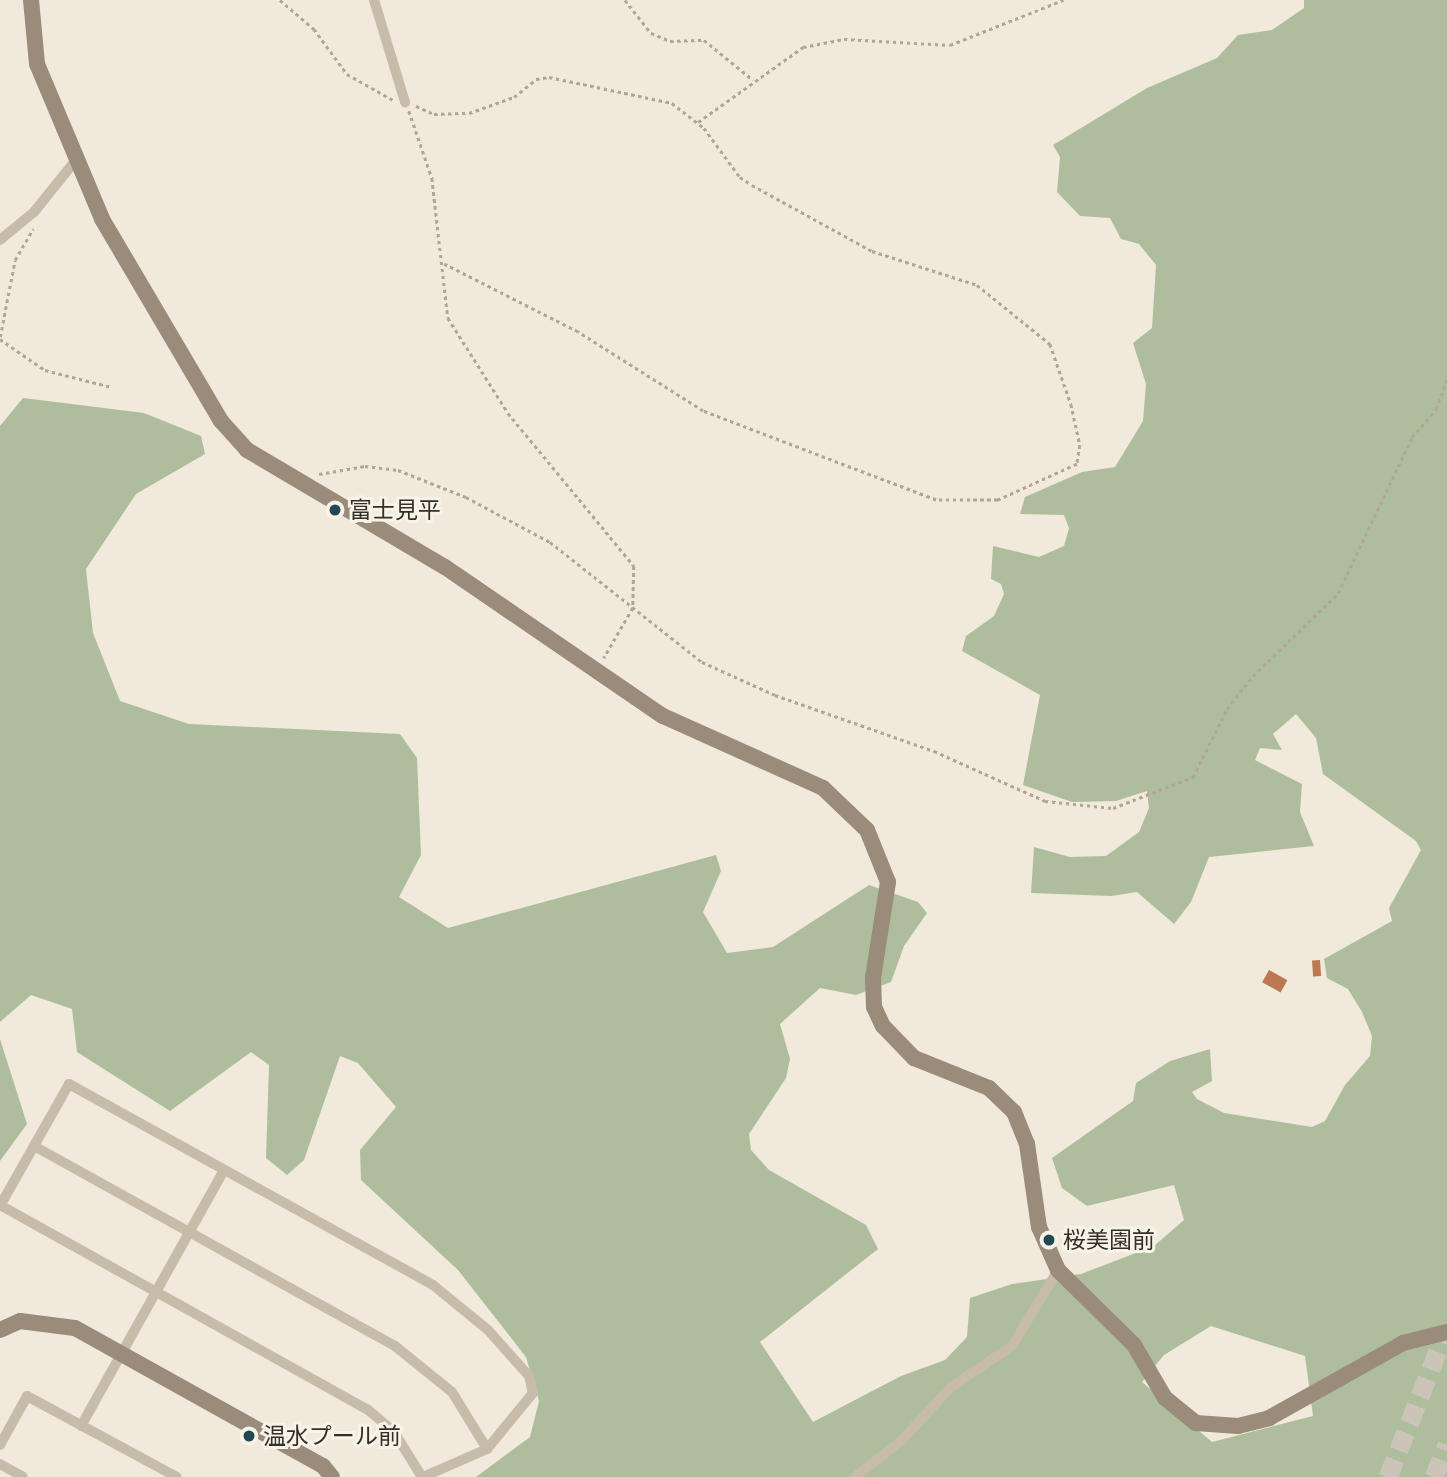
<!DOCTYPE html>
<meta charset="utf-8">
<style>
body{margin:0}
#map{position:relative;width:1447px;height:1477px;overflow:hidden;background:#f0e9dc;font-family:"Space Grotesk","Noto Sans JP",sans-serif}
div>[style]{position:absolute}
.green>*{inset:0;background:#aebe9d}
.building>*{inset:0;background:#bc784e;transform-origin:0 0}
.highway-tunnel>*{height:19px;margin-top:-9.5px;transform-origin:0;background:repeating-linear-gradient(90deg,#cbc4b8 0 19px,transparent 0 29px)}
.path>*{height:2.5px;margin-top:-1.25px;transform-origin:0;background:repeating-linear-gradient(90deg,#b3a593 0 3.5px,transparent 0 7px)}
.street>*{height:10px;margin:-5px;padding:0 5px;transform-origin:5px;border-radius:5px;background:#c7bba9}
.secondary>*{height:16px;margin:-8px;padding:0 8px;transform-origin:8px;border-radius:8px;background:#9a8b7a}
.dots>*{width:19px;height:19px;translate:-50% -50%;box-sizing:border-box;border:4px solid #f8f3e8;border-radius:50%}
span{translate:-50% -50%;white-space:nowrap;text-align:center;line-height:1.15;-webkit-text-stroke:6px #f8f3e8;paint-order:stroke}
.poi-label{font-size:23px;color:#352e28}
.left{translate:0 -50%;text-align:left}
</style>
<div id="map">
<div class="green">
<i style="clip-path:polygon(evenodd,1304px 0,1447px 0,1447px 1477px,476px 1477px,530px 1437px,539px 1401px,526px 1357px,458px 1270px,361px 1180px,360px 1150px,396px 1107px,358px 1063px,340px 1056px,304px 1160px,287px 1175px,266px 1158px,269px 1065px,251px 1052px,170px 1111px,77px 1052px,72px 1009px,31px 995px,0 1022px,0 426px,23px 398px,144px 413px,201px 436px,205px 454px,136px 494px,86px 569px,93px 633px,120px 701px,189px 724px,400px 734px,417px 758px,421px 855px,399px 897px,448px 928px,716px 855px,721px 871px,703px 912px,727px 953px,773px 947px,869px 885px,918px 902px,927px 913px,904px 946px,891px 982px,856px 995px,820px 988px,780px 1024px,790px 1059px,786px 1078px,749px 1134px,751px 1150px,769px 1170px,866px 1225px,878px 1249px,760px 1342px,813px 1422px,901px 1376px,945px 1360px,967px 1337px,970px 1298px,1012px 1284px,1081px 1274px,1154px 1246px,1184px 1220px,1174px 1185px,1087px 1206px,1062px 1188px,1052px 1158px,1133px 1101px,1136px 1083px,1170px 1061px,1210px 1049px,1212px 1081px,1192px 1092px,1197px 1099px,1224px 1113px,1312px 1127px,1325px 1121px,1345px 1085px,1370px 1056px,1372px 1036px,1362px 1012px,1348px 989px,1327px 978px,1324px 959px,1392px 921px,1389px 908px,1421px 850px,1416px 841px,1323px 774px,1316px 738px,1296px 714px,1273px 734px,1282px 750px,1260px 748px,1255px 760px,1302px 784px,1300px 812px,1314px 846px,1209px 857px,1191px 902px,1174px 924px,1137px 892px,1111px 896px,1031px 893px,1034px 847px,1070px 857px,1106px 856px,1139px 832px,1149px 808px,1147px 791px,1116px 801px,1072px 802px,1023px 785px,1040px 695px,962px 651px,966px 636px,994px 616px,1004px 594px,1001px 584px,991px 579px,993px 546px,1039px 557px,1064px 546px,1069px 528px,1064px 515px,1020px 514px,1025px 497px,1082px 472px,1115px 467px,1143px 421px,1146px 384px,1133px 343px,1152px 328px,1156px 265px,1139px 244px,1121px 239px,1110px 218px,1080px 216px,1057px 192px,1060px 157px,1053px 145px,1147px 88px,1217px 58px,1238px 35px,1272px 30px,1304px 8px,1304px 0,1211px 1326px,1305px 1356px,1313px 1416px,1212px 1442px,1142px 1382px,1164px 1355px,1211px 1326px)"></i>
<i style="clip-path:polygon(0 1039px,27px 1124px,0 1161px)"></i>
</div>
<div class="building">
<i style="left:1320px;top:960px;width:16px;height:8px;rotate:86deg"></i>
<i style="left:1269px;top:970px;width:21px;height:14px;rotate:29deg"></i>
</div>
<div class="highway-tunnel">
<i style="left:1388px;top:1477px;width:160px;rotate:-68.4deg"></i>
<i style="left:1434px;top:1477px;width:35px;rotate:-68deg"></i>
</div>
<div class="path">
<i style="left:280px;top:0;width:45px;rotate:40.5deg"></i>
<i style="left:314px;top:29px;width:56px;rotate:53.7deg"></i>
<i style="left:347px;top:74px;width:53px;rotate:29.5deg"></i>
<i style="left:625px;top:0;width:42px;rotate:51.8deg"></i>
<i style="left:651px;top:33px;width:21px;rotate:23deg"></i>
<i style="left:670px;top:41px;width:34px;rotate:-2deg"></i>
<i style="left:704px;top:40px;width:63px;rotate:39.2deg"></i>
<i style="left:416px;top:106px;width:20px;rotate:24deg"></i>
<i style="left:434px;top:114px;width:35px;rotate:-2deg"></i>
<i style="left:469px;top:113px;width:48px;rotate:-19.6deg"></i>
<i style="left:514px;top:97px;width:28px;rotate:-39deg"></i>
<i style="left:536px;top:79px;width:13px;rotate:-9deg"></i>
<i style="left:549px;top:77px;width:126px;rotate:11.9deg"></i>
<i style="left:672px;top:103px;width:41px;rotate:38deg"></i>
<i style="left:704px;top:128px;width:61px;rotate:53.7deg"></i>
<i style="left:740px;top:177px;width:14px;rotate:34deg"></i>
<i style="left:752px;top:185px;width:137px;rotate:28.8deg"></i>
<i style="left:872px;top:251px;width:110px;rotate:17.9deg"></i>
<i style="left:977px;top:285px;width:94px;rotate:38.9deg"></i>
<i style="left:1050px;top:344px;width:64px;rotate:70.7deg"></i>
<i style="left:1071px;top:404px;width:42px;rotate:77.6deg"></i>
<i style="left:1080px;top:445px;width:19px;rotate:99deg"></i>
<i style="left:1077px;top:464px;width:87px;rotate:155.5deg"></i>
<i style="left:998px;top:500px;width:62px;rotate:180deg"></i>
<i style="left:936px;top:500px;width:249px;rotate:-159.1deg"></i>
<i style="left:703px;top:411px;width:148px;rotate:-147.7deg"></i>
<i style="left:578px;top:332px;width:150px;rotate:-153.1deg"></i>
<i style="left:409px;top:111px;width:71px;rotate:71.1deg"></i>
<i style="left:432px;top:178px;width:141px;rotate:83.5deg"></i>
<i style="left:448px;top:318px;width:112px;rotate:57.7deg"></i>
<i style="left:508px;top:413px;width:198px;rotate:50.5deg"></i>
<i style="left:634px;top:566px;width:42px;rotate:91.4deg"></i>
<i style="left:633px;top:608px;width:58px;rotate:120.1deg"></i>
<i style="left:698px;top:122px;width:129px;rotate:-35.5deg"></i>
<i style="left:803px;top:47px;width:42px;rotate:-11deg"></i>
<i style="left:844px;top:39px;width:106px;rotate:3.2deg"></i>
<i style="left:950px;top:45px;width:122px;rotate:-21.7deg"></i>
<i style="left:0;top:337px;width:78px;rotate:-79deg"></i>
<i style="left:15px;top:260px;width:36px;rotate:-60deg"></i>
<i style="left:0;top:339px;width:55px;rotate:34.6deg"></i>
<i style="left:45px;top:370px;width:68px;rotate:14.4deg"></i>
<i style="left:319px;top:474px;width:47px;rotate:-9.9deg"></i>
<i style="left:365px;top:466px;width:33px;rotate:7deg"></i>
<i style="left:398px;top:470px;width:73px;rotate:21.7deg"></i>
<i style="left:466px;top:497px;width:95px;rotate:28.2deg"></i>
<i style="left:550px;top:542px;width:194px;rotate:38.3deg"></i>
<i style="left:702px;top:662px;width:80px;rotate:24.3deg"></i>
<i style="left:775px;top:695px;width:169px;rotate:19.4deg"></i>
<i style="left:934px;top:751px;width:122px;rotate:24.2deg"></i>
<i style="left:1045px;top:801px;width:68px;rotate:5.9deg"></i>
<i style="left:1113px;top:808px;width:86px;rotate:-21.2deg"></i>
<i style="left:1193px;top:777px;width:76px;rotate:-63.4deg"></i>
<i style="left:1227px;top:709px;width:42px;rotate:-51.8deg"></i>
<i style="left:1253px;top:676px;width:119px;rotate:-44.3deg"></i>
<i style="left:1338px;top:593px;width:173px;rotate:-64.6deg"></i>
<i style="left:1412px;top:437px;width:37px;rotate:-49deg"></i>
<i style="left:1436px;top:409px;width:33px;rotate:-70deg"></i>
</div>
<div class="street">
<i style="left:374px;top:0;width:107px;rotate:73.1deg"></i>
<i style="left:0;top:240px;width:44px;rotate:-39.5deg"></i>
<i style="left:34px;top:212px;width:67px;rotate:-51.1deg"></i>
<i style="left:34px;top:1146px;width:413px;rotate:29deg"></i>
<i style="left:395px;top:1346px;width:73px;rotate:38.9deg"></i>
<i style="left:452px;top:1392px;width:67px;rotate:58.4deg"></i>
<i style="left:0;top:1205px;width:420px;rotate:29.1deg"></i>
<i style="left:367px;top:1409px;width:35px;rotate:40deg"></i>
<i style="left:394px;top:1432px;width:53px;rotate:58.1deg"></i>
<i style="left:0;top:1206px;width:140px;rotate:-60.5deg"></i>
<i style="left:69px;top:1084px;width:416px;rotate:28.9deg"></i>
<i style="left:433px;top:1285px;width:71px;rotate:39.3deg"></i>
<i style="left:488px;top:1330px;width:62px;rotate:48.3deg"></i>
<i style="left:529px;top:1376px;width:17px;rotate:77deg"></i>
<i style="left:533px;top:1393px;width:72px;rotate:129.4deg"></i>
<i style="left:487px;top:1449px;width:70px;rotate:156.4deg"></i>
<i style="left:81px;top:1426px;width:293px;rotate:-60.8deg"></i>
<i style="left:0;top:1445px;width:56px;rotate:-61.1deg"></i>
<i style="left:27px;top:1396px;width:170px;rotate:28.4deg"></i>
<i style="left:0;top:1464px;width:26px;rotate:29deg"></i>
<i style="left:855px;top:1477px;width:58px;rotate:-38deg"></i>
<i style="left:901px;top:1441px;width:72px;rotate:-47.2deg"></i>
<i style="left:950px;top:1388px;width:75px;rotate:-34.1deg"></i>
<i style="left:1012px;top:1346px;width:89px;rotate:-58.8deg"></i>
</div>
<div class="secondary">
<i style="left:31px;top:0;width:64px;rotate:84.6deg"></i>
<i style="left:37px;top:64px;width:168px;rotate:67.2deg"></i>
<i style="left:102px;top:219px;width:234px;rotate:59.5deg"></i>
<i style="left:221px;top:421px;width:39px;rotate:48deg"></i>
<i style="left:247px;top:450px;width:230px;rotate:30.6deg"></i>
<i style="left:445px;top:567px;width:264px;rotate:34.4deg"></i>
<i style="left:663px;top:716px;width:175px;rotate:24.2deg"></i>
<i style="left:823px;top:788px;width:61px;rotate:43.7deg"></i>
<i style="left:867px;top:830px;width:56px;rotate:68deg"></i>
<i style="left:888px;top:882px;width:97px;rotate:98.9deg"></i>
<i style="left:873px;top:978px;width:29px;rotate:88deg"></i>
<i style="left:874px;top:1007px;width:21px;rotate:65deg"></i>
<i style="left:883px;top:1026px;width:45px;rotate:45.9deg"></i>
<i style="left:914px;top:1058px;width:81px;rotate:21.8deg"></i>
<i style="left:989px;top:1088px;width:35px;rotate:44deg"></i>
<i style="left:1014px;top:1112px;width:35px;rotate:68deg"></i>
<i style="left:1027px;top:1144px;width:84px;rotate:81.8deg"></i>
<i style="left:1039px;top:1227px;width:47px;rotate:66.2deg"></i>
<i style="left:1058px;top:1270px;width:107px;rotate:44.6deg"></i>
<i style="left:1134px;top:1345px;width:61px;rotate:59.7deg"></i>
<i style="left:1165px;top:1398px;width:40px;rotate:39deg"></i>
<i style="left:1196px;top:1423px;width:42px;rotate:4.1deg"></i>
<i style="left:1238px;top:1426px;width:32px;rotate:-14deg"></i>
<i style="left:1269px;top:1418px;width:154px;rotate:-29.2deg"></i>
<i style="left:1403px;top:1343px;width:45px;rotate:-14deg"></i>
<i style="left:0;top:1330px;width:22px;rotate:-24deg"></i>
<i style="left:20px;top:1321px;width:55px;rotate:7.3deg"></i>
<i style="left:75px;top:1328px;width:284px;rotate:29.1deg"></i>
<i style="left:323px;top:1466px;width:14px;rotate:51deg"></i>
</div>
<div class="dots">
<i style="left:335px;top:510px;background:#214853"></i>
<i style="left:1049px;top:1240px;background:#214853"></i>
<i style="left:249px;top:1436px;background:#214853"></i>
</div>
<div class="poi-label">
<span class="left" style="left:349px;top:510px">富士見平</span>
<span class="left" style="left:1063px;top:1240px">桜美園前</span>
<span class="left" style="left:263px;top:1436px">温水プール前</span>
</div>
</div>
